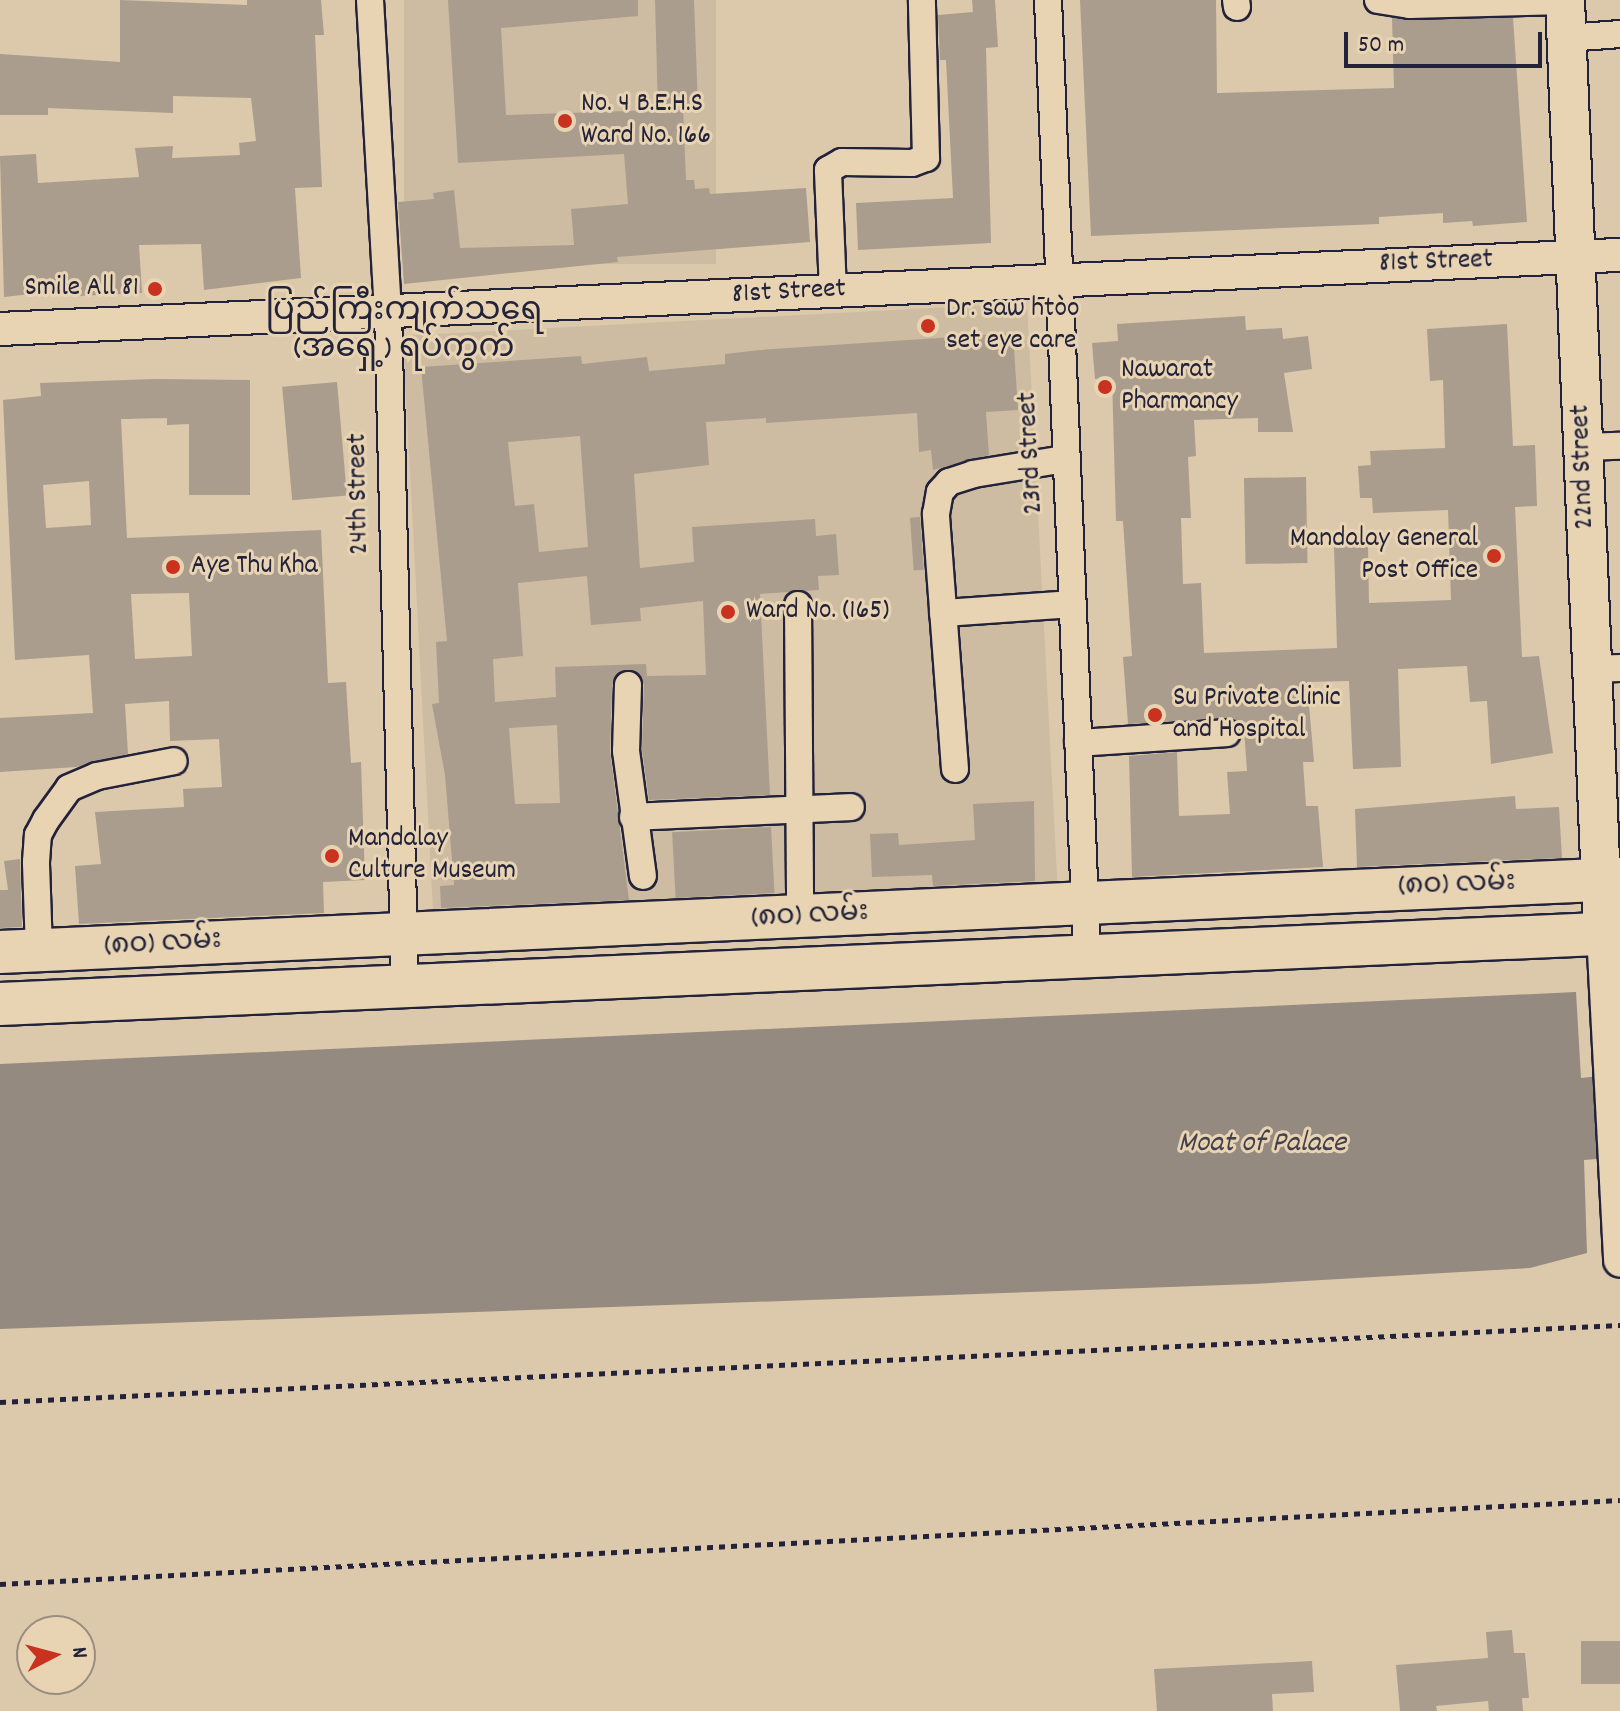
<!DOCTYPE html>
<meta charset="utf-8">
<style>
body{margin:0}
#map{position:relative;width:1620px;height:1711px;overflow:hidden;background:#dcc9ab;font-family:Dekko,"Noto Sans Myanmar",sans-serif}
div>[style]{position:absolute}
.built>*{inset:0;background:#cdbca2;transform-origin:0 0}
.water>*{inset:0;background:#958a7f}
.building>*{inset:0;background:#aa9d8d;transform-origin:0 0}
.path>*{height:5px;margin-top:-2.5px;transform-origin:0;background:repeating-linear-gradient(90deg,#22223b 0 6px,transparent 0 12px)}
.roads{filter:drop-shadow(2px 0 #22223b) drop-shadow(-2px 0 #22223b) drop-shadow(0 2px #22223b) drop-shadow(0 -2px #22223b)}
.minor>*{height:26px;margin:-13px;padding:0 13px;transform-origin:13px;border-radius:13px;background:#e8d4b2}
.tertiary>*{height:32px;margin:-16px;padding:0 16px;transform-origin:16px;border-radius:16px;background:#e8d4b2}
.secondary>*{height:38px;margin:-19px;padding:0 19px;transform-origin:19px;border-radius:19px;background:#e8d4b2}
.primary>*{height:42px;margin:-21px;padding:0 21px;transform-origin:21px;border-radius:21px;background:#e8d4b2}
.dots>*{width:22px;height:22px;translate:-50% -50%;box-sizing:border-box;border:4px solid #e8d4b2;border-radius:50%}
span{translate:-50% -50%;white-space:nowrap;text-align:center;line-height:1.15;-webkit-text-stroke:6px #e8d4b2;paint-order:stroke}
.poi-label{font-size:28px;color:#22223b}
.left{translate:0 -50%;text-align:left}
.right{translate:-100% -50%;text-align:right}
.street-label{font-size:28px;color:#22223b}
.water-label{font-size:30px;color:#44414f;font-style:italic}
.quarter-label{font-size:32px;color:#22223b}
.north{position:absolute;left:16px;top:1615px;width:80px;height:80px;box-sizing:border-box;background:#e8d4b2;border:2px solid #998d82;border-radius:50%;rotate:84deg;font-size:22px;font-weight:700;line-height:32px;text-align:center;color:#22223b}
.north::after{content:'';display:block;margin:auto;width:28px;height:36px;background:#c8321e;clip-path:polygon(50% 0,100% 100%,50% 72%,0 100%)}
.scale{position:absolute;left:1344px;top:32px;width:198px;height:36px;box-sizing:border-box;border:4px solid #22223b;border-top:0;padding-left:10px;font-size:24px;line-height:28px;white-space:nowrap;color:#22223b;-webkit-text-stroke:6px #e8d4b2;paint-order:stroke}
</style>
<div id="map">
<div class="built">
<i style="left:404px;top:0;width:312px;height:264px"></i>
<i style="left:1027px;top:303px;width:593px;height:625px;rotate:87deg"></i>
</div>
<div class="water">
<i style="clip-path:polygon(1576px 992px,1581px 1078px,1600px 1076px,1620px 1157px,1584px 1160px,1587px 1253px,1530px 1268px,1253px 1284px,0 1329px,0 1064px)"></i>
</div>
<div class="building">
<i style="clip-path:polygon(120px 0,247px 5px,247px 0,321px 0,324px 35px,315px 35px,322px 187px,295px 188px,301px 278px,204px 290px,201px 244px,139px 245px,142px 293px,77px 296px,76px 289px,4px 297px,0 156px,36px 154px,38px 183px,139px 177px,135px 148px,173px 146px,172px 158px,240px 155px,239px 143px,256px 141px,251px 98px,173px 96px,173px 113px,48px 108px,48px 115px,0 115px,0 54px,120px 62px)"></i>
<i style="clip-path:polygon(448px 0,638px 0,638px 16px,501px 28px,506px 115px,658px 110px,655px 0,694px 0,698px 106px,683px 107px,686px 180px,694px 180px,695px 189px,709px 188px,710px 194px,806px 188px,810px 242px,617px 257px,618px 262px,404px 284px,398px 202px,434px 199px,433px 193px,454px 190px,460px 248px,574px 245px,571px 209px,628px 204px,624px 154px,458px 163px)"></i>
<i style="clip-path:polygon(972px 0,995px 0,998px 47px,986px 48px,991px 243px,858px 250px,856px 203px,953px 198px,946px 60px,940px 60px,938px 15px,973px 12px)"></i>
<i style="clip-path:polygon(1080px 0,1216px 0,1217px 93px,1394px 88px,1392px 18px,1513px 18px,1527px 222px,1473px 226px,1472px 221px,1443px 223px,1443px 213px,1379px 217px,1379px 224px,1091px 236px)"></i>
<i style="clip-path:polygon(1245px 316px,1246px 330px,1282px 328px,1283px 339px,1308px 336px,1312px 369px,1284px 373px,1293px 432px,1258px 432px,1258px 418px,1194px 420px,1196px 456px,1188px 457px,1191px 518px,1181px 518px,1183px 584px,1201px 583px,1204px 653px,1337px 648px,1334px 546px,1368px 546px,1369px 603px,1451px 600px,1448px 510px,1373px 513px,1372px 498px,1360px 498px,1358px 466px,1371px 465px,1370px 451px,1445px 448px,1443px 380px,1430px 381px,1427px 329px,1507px 324px,1513px 446px,1535px 445px,1537px 506px,1515px 507px,1522px 657px,1539px 656px,1553px 753px,1491px 764px,1487px 701px,1470px 702px,1467px 666px,1398px 669px,1401px 767px,1353px 769px,1349px 681px,1307px 682px,1314px 762px,1303px 762px,1306px 806px,1318px 806px,1323px 867px,1132px 877px,1129px 756px,1177px 752px,1179px 816px,1230px 814px,1227px 772px,1247px 771px,1244px 730px,1233px 718px,1128px 724px,1123px 657px,1132px 656px,1123px 521px,1116px 521px,1112px 378px,1095px 379px,1092px 343px,1118px 341px,1117px 324px)"></i>
<i style="clip-path:polygon(evenodd,1013px 333px,1018px 410px,986px 412px,989px 455px,933px 470px,931px 450px,919px 452px,917px 413px,766px 423px,766px 418px,706px 422px,709px 465px,634px 474px,640px 568px,694px 562px,692px 527px,815px 519px,816px 536px,836px 534px,839px 575px,818px 576px,819px 590px,760px 594px,770px 795px,649px 800px,642px 750px,644px 685px,637px 672px,621px 671px,612px 685px,610px 751px,629px 900px,441px 908px,440px 886px,454px 885px,445px 775px,432px 704px,439px 703px,436px 642px,447px 641px,421px 367px,581px 356px,582px 364px,647px 357px,649px 371px,725px 364px,725px 354px,760px 350px,1013px 333px,580px 436px,588px 547px,539px 552px,534px 504px,515px 506px,508px 442px,580px 436px,1013px 333px,587px 576px,591px 625px,641px 621px,640px 608px,703px 601px,706px 675px,647px 676px,646px 664px,555px 667px,556px 697px,495px 702px,493px 659px,523px 656px,518px 583px,587px 576px,1013px 333px,557px 725px,560px 803px,515px 804px,509px 728px,557px 725px)"></i>
<i style="clip-path:polygon(evenodd,155px 379px,250px 380px,250px 495px,189px 495px,189px 424px,167px 425px,167px 418px,121px 419px,127px 538px,321px 530px,328px 683px,346px 682px,351px 763px,361px 762px,365px 880px,323px 882px,324px 913px,79px 924px,75px 866px,101px 864px,95px 812px,184px 807px,183px 789px,222px 787px,219px 739px,170px 741px,169px 701px,125px 704px,128px 754px,76px 767px,0 772px,0 718px,93px 713px,89px 655px,15px 660px,3px 400px,41px 396px,40px 383px,155px 379px,89px 481px,91px 525px,46px 528px,43px 485px,89px 481px,155px 379px,189px 593px,192px 656px,135px 659px,131px 594px,189px 593px)"></i>
<i style="left:337px;top:382px;width:114px;height:55px;rotate:85deg"></i>
<i style="left:1306px;top:477px;width:86px;height:62px;rotate:89deg"></i>
<i style="left:920px;top:517px;width:53px;height:10px;rotate:86deg"></i>
<i style="clip-path:polygon(1515px 796px,1516px 809px,1559px 807px,1562px 858px,1357px 867px,1355px 809px)"></i>
<i style="clip-path:polygon(1034px 801px,1035px 881px,933px 886px,932px 875px,872px 877px,870px 834px,898px 833px,899px 845px,975px 840px,973px 804px)"></i>
<i style="left:771px;top:827px;width:66px;height:99px;rotate:87deg"></i>
<i style="clip-path:polygon(20px 859px,22px 927px,0 928px,0 890px,8px 890px,4px 861px)"></i>
<i style="clip-path:polygon(1512px 1630px,1514px 1653px,1525px 1653px,1529px 1698px,1522px 1698px,1523px 1711px,1489px 1711px,1488px 1701px,1436px 1706px,1437px 1711px,1400px 1711px,1396px 1665px,1488px 1658px,1486px 1632px)"></i>
<i style="left:1581px;top:1641px;width:39px;height:43px"></i>
<i style="clip-path:polygon(1312px 1661px,1314px 1692px,1272px 1694px,1273px 1711px,1157px 1711px,1154px 1669px)"></i>
</div>
<div class="path">
<i style="left:0;top:1402px;width:1622px;rotate:-2.72deg"></i>
<i style="left:0;top:1584px;width:1622px;rotate:-2.97deg"></i>
</div>
<div class="roads">
<div class="minor">
<i style="left:370px;top:0;width:312px;rotate:86.7deg"></i>
<i style="left:388px;top:311px;width:675px;rotate:88.56deg"></i>
<i style="left:1048px;top:0;width:957px;rotate:87.66deg"></i>
<i style="left:1236px;top:0;width:7px;rotate:82deg"></i>
<i style="left:1378px;top:0;width:32px;rotate:9deg"></i>
<i style="left:1410px;top:5px;width:155px;rotate:-1.5deg"></i>
<i style="left:1567px;top:38px;width:53px;rotate:-4.3deg"></i>
<i style="left:833px;top:291px;width:121px;rotate:-92.4deg"></i>
<i style="left:828px;top:170px;width:16px;rotate:-30deg"></i>
<i style="left:842px;top:162px;width:70px;rotate:0.8deg"></i>
<i style="left:912px;top:163px;width:15px;rotate:-20deg"></i>
<i style="left:926px;top:158px;width:158px;rotate:-91.5deg"></i>
<i style="left:1584px;top:447px;width:36px;rotate:-2deg"></i>
<i style="left:798px;top:605px;width:313px;rotate:89.6deg"></i>
<i style="left:943px;top:613px;width:128px;rotate:-4deg"></i>
<i style="left:1592px;top:669px;width:28px;rotate:-2deg"></i>
<i style="left:628px;top:685px;width:66px;rotate:91.7deg"></i>
<i style="left:626px;top:751px;width:126px;rotate:82.3deg"></i>
<i style="left:1078px;top:743px;width:149px;rotate:-3.8deg"></i>
<i style="left:955px;top:769px;width:256px;rotate:-94.3deg"></i>
<i style="left:936px;top:514px;width:22px;rotate:-80deg"></i>
<i style="left:940px;top:492px;width:13px;rotate:-48deg"></i>
<i style="left:949px;top:482px;width:25px;rotate:-18deg"></i>
<i style="left:973px;top:474px;width:93px;rotate:-9.3deg"></i>
<i style="left:633px;top:817px;width:218px;rotate:-2.6deg"></i>
<i style="left:39px;top:950px;width:88px;rotate:-92deg"></i>
<i style="left:36px;top:862px;width:27px;rotate:-86deg"></i>
<i style="left:38px;top:835px;width:17px;rotate:-62deg"></i>
<i style="left:46px;top:820px;width:39px;rotate:-54deg"></i>
<i style="left:69px;top:788px;width:30px;rotate:-23deg"></i>
<i style="left:97px;top:776px;width:78px;rotate:-11deg"></i>
</div>
<div class="tertiary">
<i style="left:0;top:329px;width:1622px;rotate:-2.62deg"></i>
<i style="left:1603px;top:933px;width:328px;rotate:87deg"></i>
</div>
<div class="secondary">
<i style="left:1565px;top:0;width:934px;rotate:87.67deg"></i>
</div>
<div class="primary">
<i style="left:0;top:952px;width:1622px;rotate:-2.58deg"></i>
<i style="left:0;top:1004px;width:1622px;rotate:-2.51deg"></i>
</div>
</div>
<div class="dots">
<i style="left:565px;top:121px;background:#c8321e"></i>
<i style="left:155px;top:289px;background:#c8321e"></i>
<i style="left:928px;top:326px;background:#c8321e"></i>
<i style="left:1105px;top:387px;background:#c8321e"></i>
<i style="left:1494px;top:556px;background:#c8321e"></i>
<i style="left:173px;top:567px;background:#c8321e"></i>
<i style="left:728px;top:612px;background:#c8321e"></i>
<i style="left:1155px;top:715px;background:#c8321e"></i>
<i style="left:332px;top:856px;background:#c8321e"></i>
</div>
<div class="poi-label">
<span class="left" style="left:581px;top:121px">No. 4 B.E.H.S<br>Ward No. 166</span>
<span class="right" style="left:139px;top:289px">Smile All 81</span>
<span class="left" style="left:946px;top:326px">Dr. saw htòo<br>set eye care</span>
<span class="left" style="left:1121px;top:387px">Nawarat<br>Pharmancy</span>
<span class="right" style="left:1478px;top:556px">Mandalay General<br>Post Office</span>
<span class="left" style="left:191px;top:567px">Aye Thu Kha</span>
<span class="left" style="left:746px;top:612px">Ward No. (165)</span>
<span class="left" style="left:1173px;top:715px">Su Private Clinic<br>and Hospital</span>
<span class="left" style="left:348px;top:856px">Mandalay<br>Culture Museum</span>
</div>
<div class="street-label">
<span style="left:1436px;top:263px;rotate:-2deg">81st Street</span>
<span style="left:789px;top:293px;rotate:-3deg">81st Street</span>
<span style="left:1032px;top:453px;rotate:-93deg">23rd Street</span>
<span style="left:1584px;top:467px;rotate:-92deg">22nd Street</span>
<span style="left:360px;top:494px;rotate:-91deg">24th Street</span>
<span style="left:1457px;top:886px;rotate:-2deg">(၈၀) လမ်း</span>
<span style="left:810px;top:917px;rotate:-3deg">(၈၀) လမ်း</span>
<span style="left:163px;top:945px;rotate:-3deg">(၈၀) လမ်း</span>
</div>
<div class="water-label">
<span style="left:1262px;top:1145px">Moat of Palace</span>
</div>
<div class="quarter-label">
<span style="left:404px;top:332px">ပြည်ကြီးကျက်သရေ<br>(အရှေ့) ရပ်ကွက်</span>
</div>
<div class="north">N</div>
<div class="scale">50 m</div>
</div>
